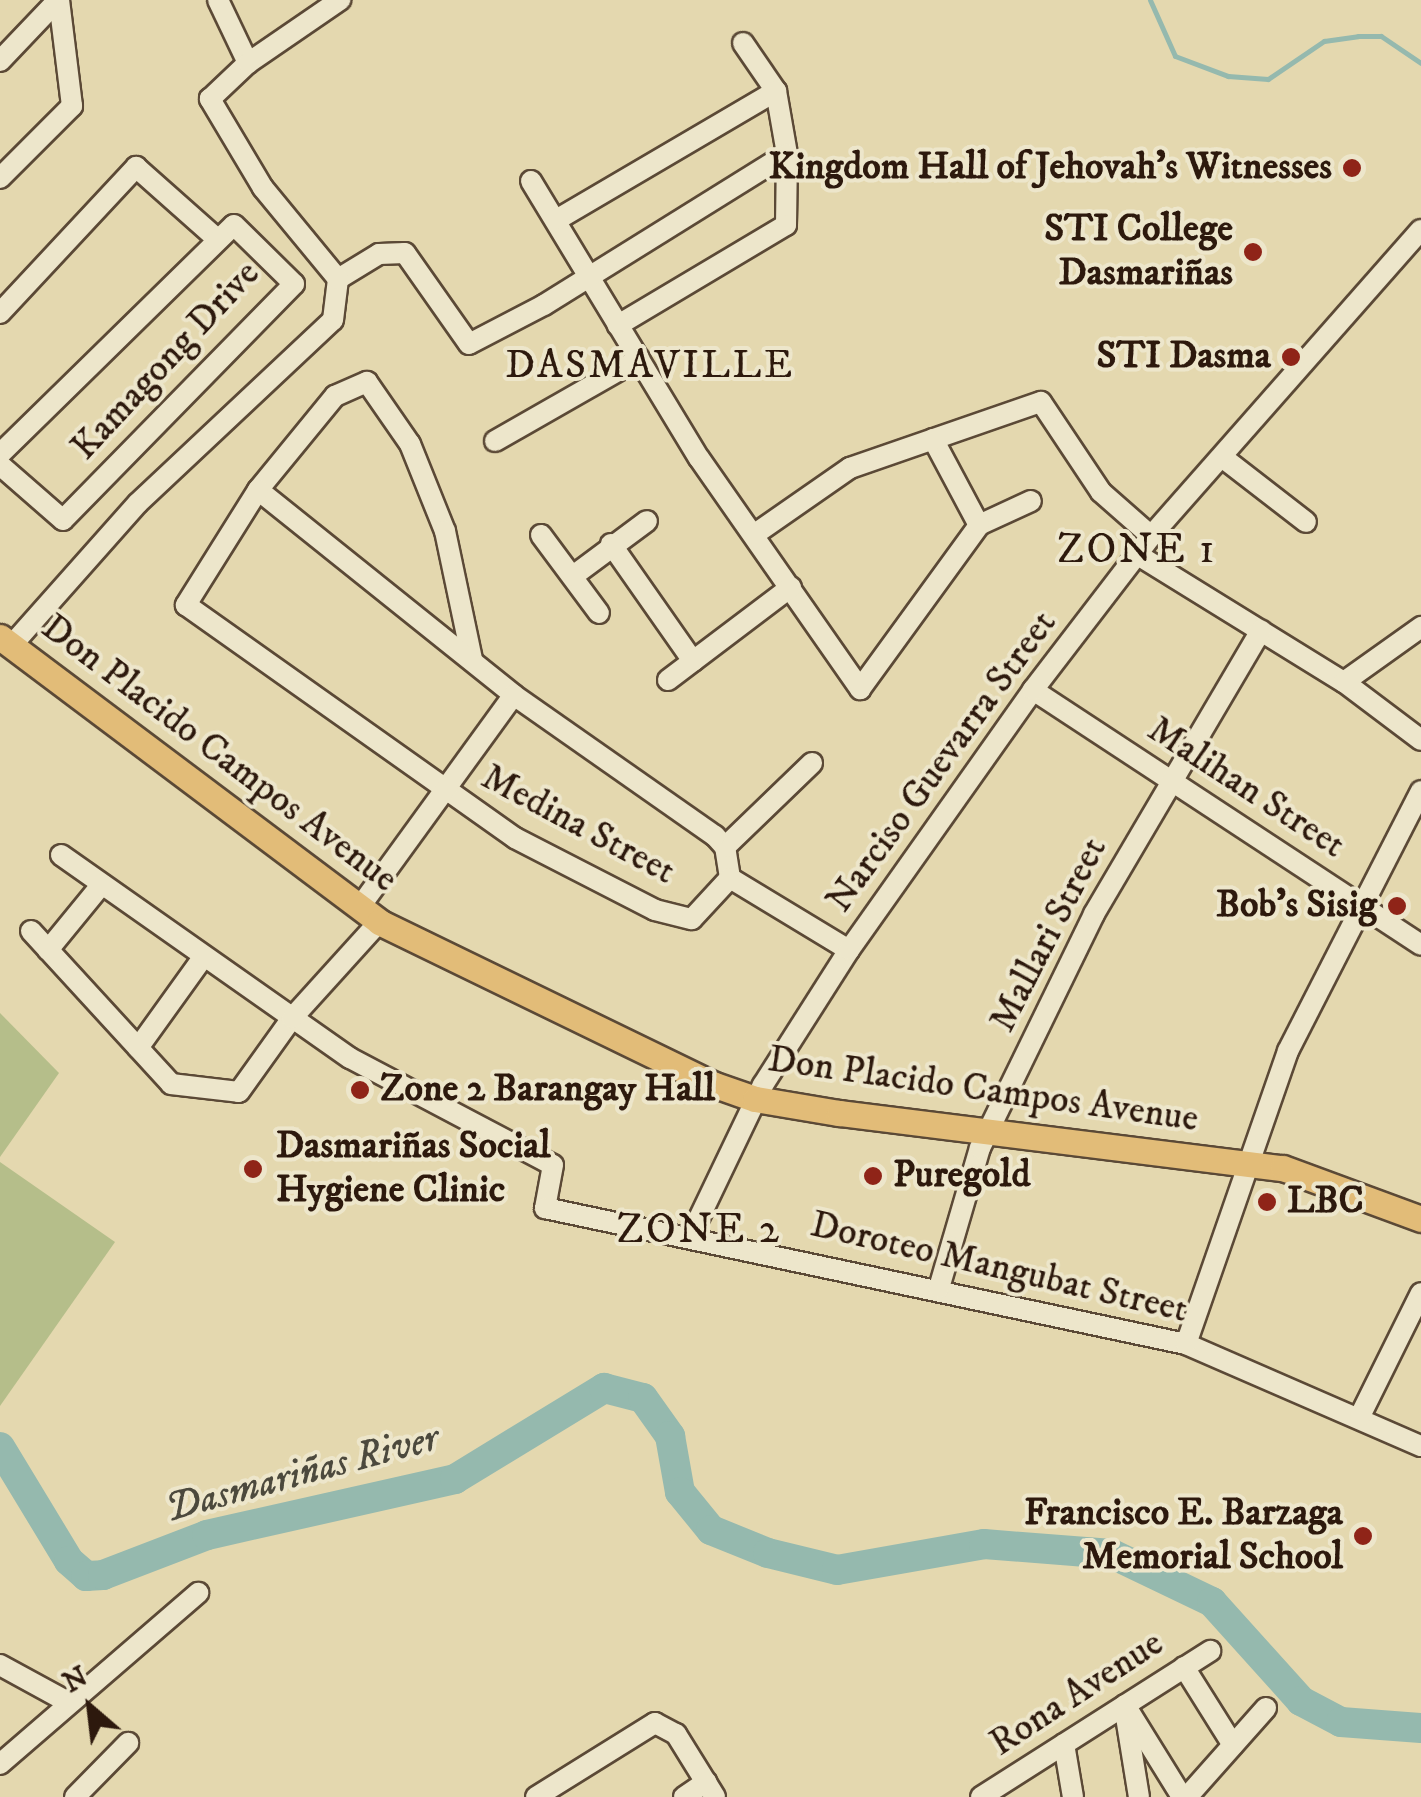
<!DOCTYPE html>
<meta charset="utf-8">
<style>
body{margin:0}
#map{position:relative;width:1421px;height:1797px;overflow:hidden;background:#e4d8af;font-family:"IM FELL DW Pica",serif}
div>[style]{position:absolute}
.green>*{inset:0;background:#b5be8a}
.stream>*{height:5px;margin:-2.5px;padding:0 2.5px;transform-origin:2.5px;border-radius:2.5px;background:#95b9ae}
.river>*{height:30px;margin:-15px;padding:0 15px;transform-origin:15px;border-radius:15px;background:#95b9ae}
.roads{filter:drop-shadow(2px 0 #5b4936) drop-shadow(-2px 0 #5b4936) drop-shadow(0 2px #5b4936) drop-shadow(0 -2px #5b4936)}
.minor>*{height:20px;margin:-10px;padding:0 10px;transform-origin:10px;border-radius:10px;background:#ede6cb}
.major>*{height:25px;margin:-12.5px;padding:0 12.5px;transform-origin:12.5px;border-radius:12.5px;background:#e2bc78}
.dots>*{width:28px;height:28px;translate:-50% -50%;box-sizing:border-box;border:5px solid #ede6cb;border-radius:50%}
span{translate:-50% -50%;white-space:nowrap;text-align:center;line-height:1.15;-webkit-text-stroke:8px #ede6cb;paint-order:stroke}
.poi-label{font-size:38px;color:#2d190d;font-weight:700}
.right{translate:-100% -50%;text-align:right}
.left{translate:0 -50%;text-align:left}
.street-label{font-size:38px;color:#2d190d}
.neighbourhood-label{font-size:40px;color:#2d190d;letter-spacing:2.5px}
.water-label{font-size:40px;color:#4c493d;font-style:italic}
.quarter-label{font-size:42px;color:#2d190d;letter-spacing:2.5px}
.north{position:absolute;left:40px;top:1657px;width:100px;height:100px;-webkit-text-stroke:8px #ede6cb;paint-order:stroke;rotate:332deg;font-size:28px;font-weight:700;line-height:40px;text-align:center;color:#2d190d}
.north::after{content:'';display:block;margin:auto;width:35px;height:45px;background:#2d190d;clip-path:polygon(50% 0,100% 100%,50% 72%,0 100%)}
</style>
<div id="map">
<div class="green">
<i style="clip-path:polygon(0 1013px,59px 1073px,0 1157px)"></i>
<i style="clip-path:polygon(0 1162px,115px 1242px,0 1406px)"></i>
</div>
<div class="stream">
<i style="left:1150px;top:0;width:61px;rotate:65.9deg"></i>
<i style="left:1175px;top:56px;width:57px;rotate:20.7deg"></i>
<i style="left:1228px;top:76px;width:40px;rotate:4.3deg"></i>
<i style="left:1268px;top:79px;width:68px;rotate:-34.2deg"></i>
<i style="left:1324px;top:41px;width:34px;rotate:-8deg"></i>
<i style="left:1358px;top:36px;width:23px"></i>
<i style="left:1381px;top:36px;width:48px;rotate:34deg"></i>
</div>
<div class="river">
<i style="left:0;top:1447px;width:133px;rotate:58.8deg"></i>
<i style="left:69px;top:1561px;width:23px;rotate:41deg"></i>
<i style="left:86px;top:1576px;width:17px;rotate:-3deg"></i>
<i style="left:103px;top:1575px;width:111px;rotate:-21deg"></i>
<i style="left:207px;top:1535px;width:254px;rotate:-12.7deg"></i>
<i style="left:455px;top:1479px;width:175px;rotate:-31.4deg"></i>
<i style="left:604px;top:1388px;width:40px;rotate:14.4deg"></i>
<i style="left:643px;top:1398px;width:47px;rotate:54.6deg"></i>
<i style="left:670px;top:1436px;width:57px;rotate:79.9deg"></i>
<i style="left:680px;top:1492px;width:49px;rotate:50.8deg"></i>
<i style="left:711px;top:1530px;width:61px;rotate:22deg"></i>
<i style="left:768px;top:1553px;width:71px;rotate:13.8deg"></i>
<i style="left:837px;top:1570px;width:149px;rotate:-10deg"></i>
<i style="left:984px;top:1544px;width:128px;rotate:4.5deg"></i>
<i style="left:1112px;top:1554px;width:111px;rotate:25.6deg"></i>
<i style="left:1212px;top:1602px;width:133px;rotate:48deg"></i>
<i style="left:1301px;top:1701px;width:45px;rotate:27.7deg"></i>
<i style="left:1341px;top:1722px;width:80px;rotate:4.3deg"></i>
</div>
<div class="roads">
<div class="minor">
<i style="left:218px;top:0;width:70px;rotate:64.5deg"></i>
<i style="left:743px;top:43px;width:58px;rotate:55.5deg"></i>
<i style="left:0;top:61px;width:84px;rotate:-46.4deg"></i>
<i style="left:0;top:178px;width:102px;rotate:-45deg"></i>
<i style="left:72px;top:106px;width:107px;rotate:-97deg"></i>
<i style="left:531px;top:181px;width:324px;rotate:58.8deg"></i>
<i style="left:699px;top:458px;width:282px;rotate:55.1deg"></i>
<i style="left:860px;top:689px;width:203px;rotate:-54deg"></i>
<i style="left:979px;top:525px;width:57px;rotate:-24.8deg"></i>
<i style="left:558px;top:219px;width:253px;rotate:-30.4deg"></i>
<i style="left:776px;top:91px;width:64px;rotate:80.1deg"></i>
<i style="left:787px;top:154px;width:71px;rotate:90.8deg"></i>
<i style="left:786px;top:225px;width:196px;rotate:149.2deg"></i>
<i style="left:338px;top:279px;width:48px;rotate:-31.4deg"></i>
<i style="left:379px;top:254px;width:26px;rotate:-2deg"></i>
<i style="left:405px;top:253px;width:111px;rotate:54.9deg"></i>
<i style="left:469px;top:344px;width:85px;rotate:-27.5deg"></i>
<i style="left:544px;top:305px;width:286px;rotate:-31.9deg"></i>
<i style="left:0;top:313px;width:200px;rotate:-47deg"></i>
<i style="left:136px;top:167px;width:107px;rotate:41.6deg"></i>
<i style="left:933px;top:439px;width:98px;rotate:61.9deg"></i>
<i style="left:495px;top:441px;width:166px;rotate:-29.7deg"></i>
<i style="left:0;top:454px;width:327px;rotate:-44.4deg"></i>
<i style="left:234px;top:225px;width:84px;rotate:44.5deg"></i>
<i style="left:294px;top:284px;width:330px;rotate:134.4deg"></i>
<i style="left:63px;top:520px;width:84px;rotate:-138.9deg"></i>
<i style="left:1222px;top:457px;width:106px;rotate:37.7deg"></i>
<i style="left:258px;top:490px;width:122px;rotate:-50.7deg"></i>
<i style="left:335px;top:396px;width:35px;rotate:-24deg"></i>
<i style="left:367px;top:382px;width:75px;rotate:55.3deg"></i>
<i style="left:410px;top:444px;width:94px;rotate:68.1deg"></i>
<i style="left:445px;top:531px;width:131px;rotate:78.1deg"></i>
<i style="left:755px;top:534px;width:116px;rotate:-34.8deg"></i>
<i style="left:850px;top:468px;width:202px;rotate:-19.1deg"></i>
<i style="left:1041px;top:402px;width:108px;rotate:56.3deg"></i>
<i style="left:1101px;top:492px;width:67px;rotate:41.3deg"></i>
<i style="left:541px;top:535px;width:97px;rotate:53.4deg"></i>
<i style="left:611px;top:544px;width:143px;rotate:55deg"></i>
<i style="left:1138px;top:555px;width:242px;rotate:31.7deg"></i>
<i style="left:1344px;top:682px;width:96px;rotate:37deg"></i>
<i style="left:573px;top:576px;width:92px;rotate:-36.6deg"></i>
<i style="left:11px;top:646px;width:191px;rotate:-48.4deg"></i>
<i style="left:138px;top:503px;width:267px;rotate:-43.2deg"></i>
<i style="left:333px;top:320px;width:41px;rotate:-83deg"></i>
<i style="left:338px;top:279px;width:118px;rotate:-129.5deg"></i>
<i style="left:263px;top:188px;width:104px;rotate:-120.8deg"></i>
<i style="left:210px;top:99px;width:52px;rotate:-43.5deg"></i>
<i style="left:248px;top:63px;width:112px;rotate:-34.4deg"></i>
<i style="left:668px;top:680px;width:154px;rotate:-37.1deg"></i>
<i style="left:1344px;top:682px;width:95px;rotate:-35.5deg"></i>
<i style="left:1033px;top:690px;width:464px;rotate:33.3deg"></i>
<i style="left:725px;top:847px;width:121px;rotate:-44deg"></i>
<i style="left:61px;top:855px;width:353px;rotate:35.1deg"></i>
<i style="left:350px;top:1058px;width:229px;rotate:27.8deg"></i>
<i style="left:553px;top:1165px;width:44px;rotate:100.5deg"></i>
<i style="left:545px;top:1208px;width:655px;rotate:11.98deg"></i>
<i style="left:1186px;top:1344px;width:256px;rotate:23.5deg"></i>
<i style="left:730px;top:878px;width:31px;rotate:-99deg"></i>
<i style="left:725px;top:847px;width:15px;rotate:-132deg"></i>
<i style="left:715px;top:836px;width:246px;rotate:-145deg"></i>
<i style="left:514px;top:695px;width:328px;rotate:-141.3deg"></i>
<i style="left:258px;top:490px;width:136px;rotate:122.1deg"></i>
<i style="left:186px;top:605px;width:403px;rotate:35.3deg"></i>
<i style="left:515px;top:838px;width:157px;rotate:27.2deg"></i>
<i style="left:655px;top:910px;width:38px;rotate:14deg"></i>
<i style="left:692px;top:919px;width:56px;rotate:-47.2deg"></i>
<i style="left:730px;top:878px;width:139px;rotate:31.2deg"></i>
<i style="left:359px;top:908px;width:263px;rotate:-54deg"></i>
<i style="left:31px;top:931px;width:207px;rotate:47.5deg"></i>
<i style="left:171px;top:1084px;width:68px;rotate:6.7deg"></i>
<i style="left:239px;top:1092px;width:91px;rotate:-54.4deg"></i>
<i style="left:292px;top:1018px;width:130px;rotate:-47.8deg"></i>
<i style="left:48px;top:950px;width:85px;rotate:-50.7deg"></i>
<i style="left:138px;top:1048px;width:113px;rotate:-54.3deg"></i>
<i style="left:691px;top:1235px;width:166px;rotate:-64.4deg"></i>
<i style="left:763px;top:1085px;width:160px;rotate:-57.5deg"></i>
<i style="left:849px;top:950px;width:319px;rotate:-54.7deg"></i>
<i style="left:1033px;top:690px;width:194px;rotate:-52.5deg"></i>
<i style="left:1151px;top:536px;width:408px;rotate:-48.6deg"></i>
<i style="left:939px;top:1288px;width:146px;rotate:-73.7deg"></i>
<i style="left:980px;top:1148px;width:260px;rotate:-64deg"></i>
<i style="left:1094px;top:914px;width:329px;rotate:-59.5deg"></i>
<i style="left:1186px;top:1344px;width:310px;rotate:-70.8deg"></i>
<i style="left:1288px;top:1051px;width:292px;rotate:-62.9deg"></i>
<i style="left:1360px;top:1416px;width:137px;rotate:-63.6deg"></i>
<i style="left:0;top:1665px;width:77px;rotate:28.6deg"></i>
<i style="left:1184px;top:1667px;width:92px;rotate:57.9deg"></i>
<i style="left:1125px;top:1705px;width:108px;rotate:58.2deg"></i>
<i style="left:1126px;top:1717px;width:81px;rotate:80.8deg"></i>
<i style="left:1064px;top:1744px;width:54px;rotate:80.4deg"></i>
<i style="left:0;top:1764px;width:262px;rotate:-40.8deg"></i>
<i style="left:75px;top:1797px;width:76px;rotate:-45.5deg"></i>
<i style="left:536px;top:1797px;width:140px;rotate:-31.9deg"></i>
<i style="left:655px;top:1723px;width:24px;rotate:28deg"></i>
<i style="left:676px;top:1734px;width:74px;rotate:58.2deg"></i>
<i style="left:684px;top:1797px;width:27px;rotate:-34deg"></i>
<i style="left:981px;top:1797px;width:272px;rotate:-32.5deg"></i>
<i style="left:1187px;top:1797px;width:119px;rotate:-48.4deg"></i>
</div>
<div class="major">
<i style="left:0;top:637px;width:474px;rotate:36.9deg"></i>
<i style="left:379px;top:922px;width:373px;rotate:25.9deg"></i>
<i style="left:715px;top:1085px;width:42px;rotate:19.3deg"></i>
<i style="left:755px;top:1099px;width:85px;rotate:9.5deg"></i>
<i style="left:839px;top:1113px;width:447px;rotate:7.1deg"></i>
<i style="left:1283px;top:1168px;width:147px;rotate:20.3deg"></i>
</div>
</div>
<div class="dots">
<i style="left:1352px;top:168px;background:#8f2418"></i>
<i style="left:1253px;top:252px;background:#8f2418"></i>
<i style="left:1291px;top:357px;background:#8f2418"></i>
<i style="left:1397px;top:906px;background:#8f2418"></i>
<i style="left:360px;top:1090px;background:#8f2418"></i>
<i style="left:253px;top:1169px;background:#8f2418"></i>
<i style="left:873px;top:1176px;background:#8f2418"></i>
<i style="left:1267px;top:1202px;background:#8f2418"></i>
<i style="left:1363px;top:1536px;background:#8f2418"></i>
</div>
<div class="poi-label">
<span class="right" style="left:1332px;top:168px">Kingdom Hall of Jehovah's Witnesses</span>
<span class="right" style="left:1233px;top:252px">STI College<br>Dasmariñas</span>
<span class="right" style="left:1271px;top:357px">STI Dasma</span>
<span class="right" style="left:1377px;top:906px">Bob's Sisig</span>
<span class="left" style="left:380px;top:1090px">Zone 2 Barangay Hall</span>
<span class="left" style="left:276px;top:1169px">Dasmariñas Social<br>Hygiene Clinic</span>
<span class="left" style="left:893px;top:1176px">Puregold</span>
<span class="left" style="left:1287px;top:1202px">LBC</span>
<span class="right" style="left:1343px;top:1536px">Francisco E. Barzaga<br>Memorial School</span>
</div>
<div class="street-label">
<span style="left:166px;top:361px;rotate:-47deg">Kamagong Drive</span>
<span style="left:219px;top:754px;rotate:37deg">Don Placido Campos Avenue</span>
<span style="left:942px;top:762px;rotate:-54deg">Narciso Guevarra Street</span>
<span style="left:1246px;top:788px;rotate:33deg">Malihan Street</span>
<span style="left:578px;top:825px;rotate:28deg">Medina Street</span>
<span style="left:1049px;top:935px;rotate:-63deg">Mallari Street</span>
<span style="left:983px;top:1090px;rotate:8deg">Don Placido Campos Avenue</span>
<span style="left:999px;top:1268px;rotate:13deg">Doroteo Mangubat Street</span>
<span style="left:1077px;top:1694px;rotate:-33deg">Rona Avenue</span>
</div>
<div class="neighbourhood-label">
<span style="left:650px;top:366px">DASMAVILLE</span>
</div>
<div class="water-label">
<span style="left:302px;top:1474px;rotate:-15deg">Dasmariñas River</span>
</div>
<div class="quarter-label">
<span style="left:1137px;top:550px">ZONE 1</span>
<span style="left:699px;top:1230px">ZONE 2</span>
</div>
<div class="north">N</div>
</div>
